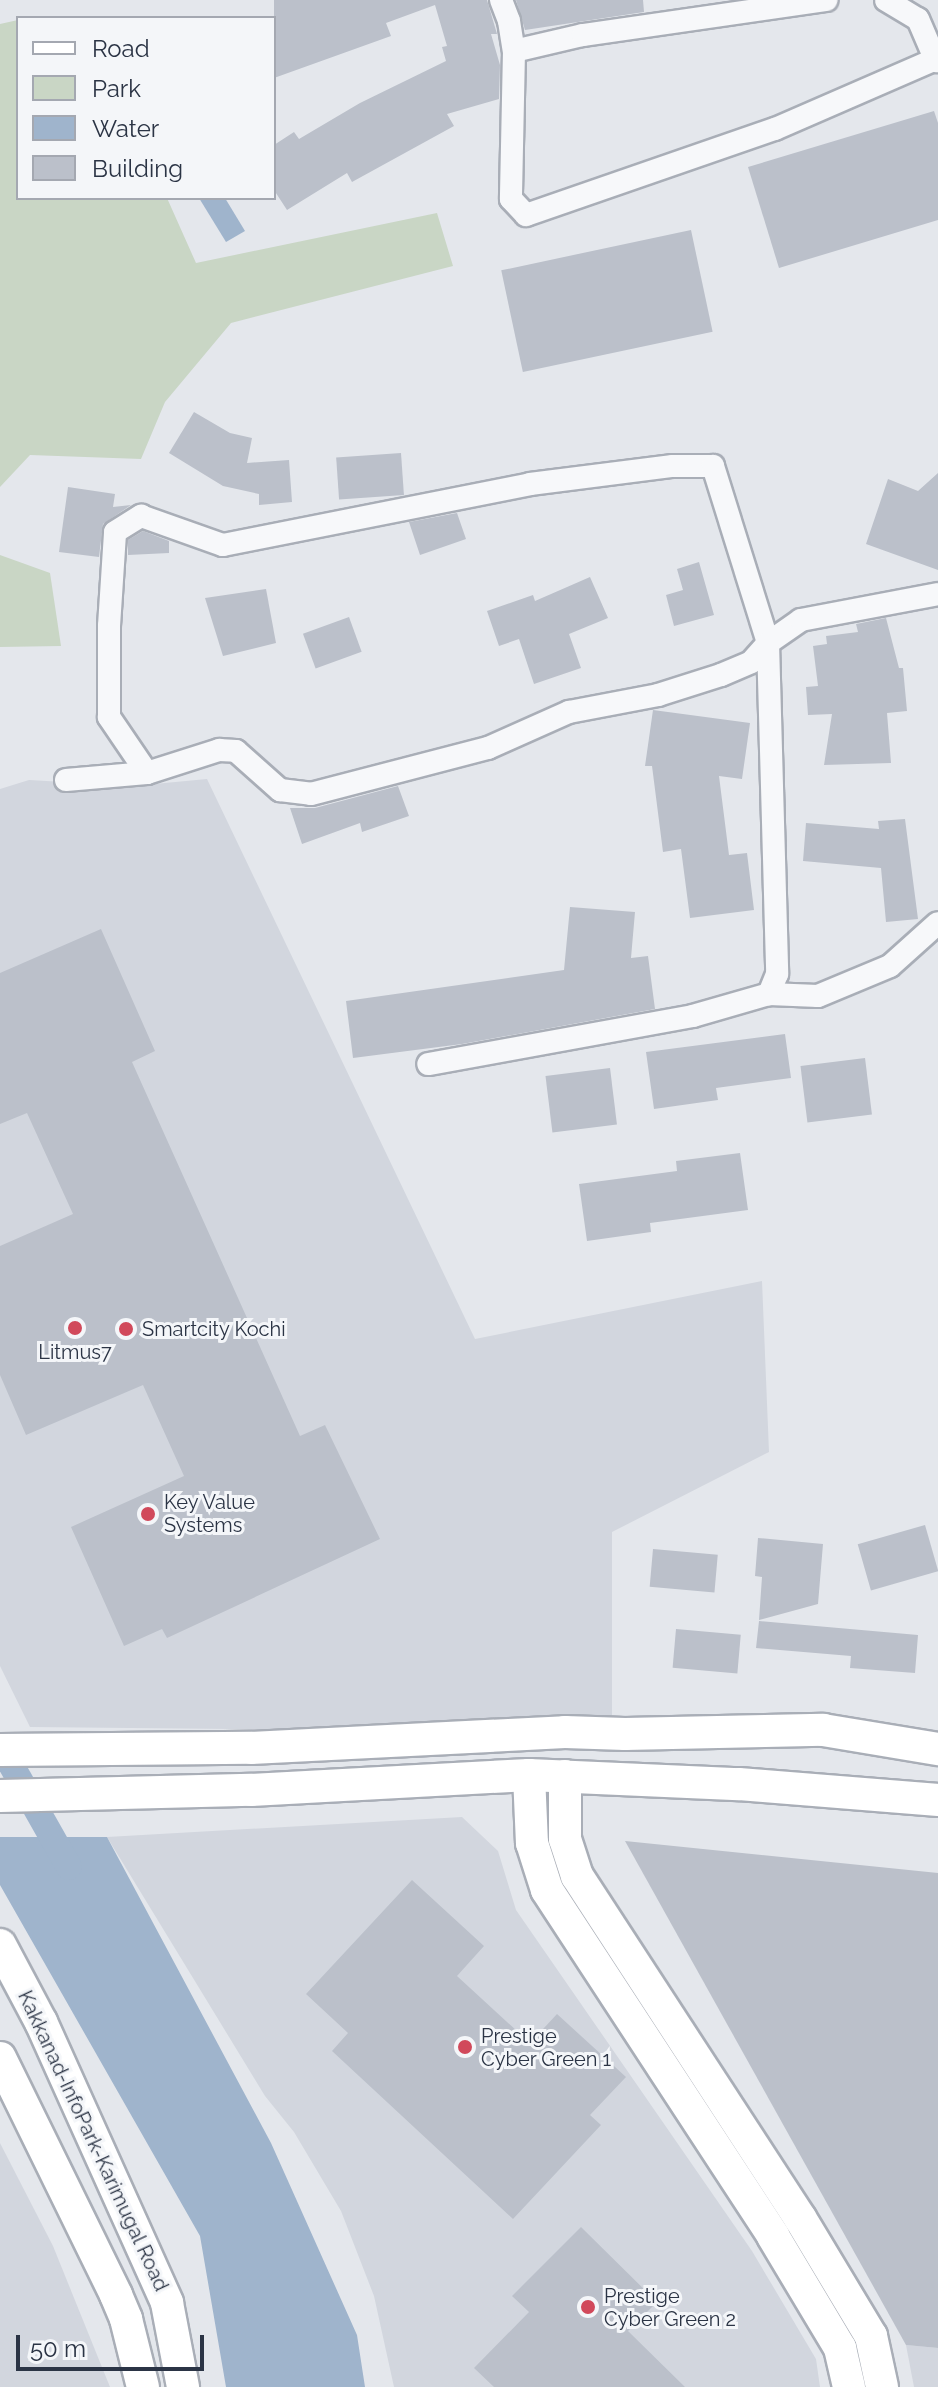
<!DOCTYPE html>
<style>
body{margin:0}
#map{position:relative;width:938px;height:2387px;overflow:hidden;background:#e4e7ec;font-family:Raleway,sans-serif}
div>[style]{position:absolute}
.built>*{inset:0;background:#d2d6de}
.green>*{inset:0;background:#c9d6c5}
.water>*{inset:0;background:#9fb4cc}
.canal>*{height:26px;margin:-13px;padding:0 13px;transform-origin:13px;border-radius:13px;background:#9fb4cc}
.building>*{inset:0;background:#bbc0ca;transform-origin:0 0}
.roads{filter:drop-shadow(2px 0 #a9aeb7) drop-shadow(-2px 0 #a9aeb7) drop-shadow(0 2px #a9aeb7) drop-shadow(0 -2px #a9aeb7)}
.street>*{height:22px;margin:-11px;padding:0 11px;transform-origin:11px;border-radius:11px;background:#f7f8fa}
.secondary>*{height:32px;margin:-16px;padding:0 16px;transform-origin:16px;border-radius:16px;background:#fff}
.dots>*{width:22px;height:22px;translate:-50% -50%;box-sizing:border-box;border:4px solid #f4f6f9;border-radius:50%}
span{translate:-50% -50%;white-space:nowrap;text-align:center;line-height:1.15;-webkit-text-stroke:6px #f4f6f9;paint-order:stroke}
.poi-label{font-size:20px;color:#2b3445}
.left{translate:0 -50%;text-align:left}
.street-label{font-size:20px;color:#2b3445}
.legend{position:absolute;left:16px;top:16px;width:260px;height:184px;box-sizing:border-box;background:#f4f6f9;border:2px solid #a4a8b1;margin:0;padding:10px 14px;list-style:none;font-size:24px;color:#2b3445}
.legend li{display:flex;align-items:center;gap:16px;height:40px}
.legend b{width:40px;border:2px solid #a4a8b1}
.scale{position:absolute;left:16px;top:2335px;width:188px;height:36px;box-sizing:border-box;border:4px solid #2b3445;border-top:0;padding-left:10px;font-size:24px;line-height:28px;white-space:nowrap;color:#2b3445;-webkit-text-stroke:6px #f4f6f9;paint-order:stroke}
</style>
<div id="map">
<div class="built">
<i style="clip-path:polygon(207px 779px,475px 1339px,762px 1281px,769px 1452px,612px 1532px,612px 1733px,30px 1727px,0 1666px,0 789px,29px 780px,133px 786px)"></i>
<i style="clip-path:polygon(462px 1817px,498px 1851px,516px 1910px,752px 2251px,816px 2359px,820px 2387px,394px 2387px,374px 2296px,341px 2211px,294px 2132px,265px 2096px,107px 1837px)"></i>
<i style="clip-path:polygon(0 2143px,53px 2246px,110px 2387px,0 2387px)"></i>
<i style="clip-path:polygon(906px 2345px,938px 2348px,938px 2387px,914px 2387px)"></i>
</div>
<div class="green">
<i style="clip-path:polygon(18px 20px,18px 198px,167px 198px,196px 263px,437px 213px,453px 266px,231px 323px,165px 402px,141px 459px,30px 455px,0 487px,0 24px)"></i>
<i style="clip-path:polygon(0 555px,50px 573px,61px 646px,0 647px)"></i>
</div>
<div class="water">
<i style="clip-path:polygon(199px 198px,225px 198px,245px 231px,226px 242px)"></i>
<i style="clip-path:polygon(0 1837px,107px 1837px,271px 2143px,357px 2335px,365px 2387px,226px 2387px,200px 2236px,0 1885px)"></i>
</div>
<div class="canal">
<i style="left:0;top:1745px;width:140px;rotate:60.5deg"></i>
</div>
<div class="building">
<i style="clip-path:polygon(274px 0,487px 0,497px 34px,491px 34px,500px 65px,499px 99px,447px 114px,454px 126px,352px 182px,347px 173px,287px 210px,274px 190px,274px 145px,294px 132px,299px 139px,360px 103px,446px 61px,442px 47px,447px 46px,435px 5px,386px 23px,391px 36px,274px 78px)"></i>
<i style="clip-path:polygon(516px 0,643px 0,644px 12px,525px 30px)"></i>
<i style="clip-path:polygon(934px 111px,938px 123px,938px 220px,779px 268px,748px 167px)"></i>
<i style="left:691px;top:230px;width:104px;height:194px;rotate:78deg"></i>
<i style="clip-path:polygon(194px 412px,230px 433px,252px 438px,247px 463px,289px 460px,292px 502px,259px 505px,259px 494px,223px 486px,169px 453px)"></i>
<i style="left:401px;top:453px;width:42px;height:65px;rotate:86deg"></i>
<i style="clip-path:polygon(938px 473px,938px 570px,866px 544px,888px 479px,918px 491px)"></i>
<i style="clip-path:polygon(68px 487px,115px 494px,113px 507px,131px 505px,103px 524px,99px 557px,59px 552px)"></i>
<i style="clip-path:polygon(457px 513px,466px 539px,420px 555px,409px 522px)"></i>
<i style="clip-path:polygon(143px 531px,169px 541px,169px 553px,128px 555px,128px 540px)"></i>
<i style="clip-path:polygon(699px 562px,714px 615px,674px 626px,666px 595px,683px 590px,677px 569px)"></i>
<i style="clip-path:polygon(590px 577px,608px 618px,569px 634px,581px 668px,534px 684px,519px 639px,499px 646px,487px 611px,533px 595px,535px 601px)"></i>
<i style="clip-path:polygon(266px 589px,276px 643px,223px 656px,205px 598px)"></i>
<i style="left:349px;top:617px;width:37px;height:49px;rotate:70deg"></i>
<i style="clip-path:polygon(886px 618px,899px 668px,903px 668px,907px 711px,887px 713px,891px 763px,824px 765px,832px 714px,808px 715px,806px 687px,818px 686px,813px 646px,827px 644px,826px 636px,858px 632px,856px 624px)"></i>
<i style="clip-path:polygon(653px 710px,750px 723px,742px 779px,719px 776px,729px 855px,747px 853px,754px 910px,690px 918px,681px 849px,663px 852px,652px 766px,645px 766px)"></i>
<i style="clip-path:polygon(398px 786px,409px 816px,362px 832px,360px 823px,302px 844px,290px 808px,315px 808px)"></i>
<i style="clip-path:polygon(905px 819px,918px 919px,886px 922px,881px 868px,803px 861px,806px 823px,879px 829px,878px 821px)"></i>
<i style="clip-path:polygon(570px 907px,635px 912px,631px 958px,648px 956px,655px 1009px,462px 1044px,353px 1058px,346px 1001px,564px 970px)"></i>
<i style="clip-path:polygon(101px 929px,155px 1051px,132px 1062px,300px 1436px,325px 1425px,380px 1539px,167px 1638px,162px 1629px,124px 1646px,71px 1527px,184px 1476px,143px 1385px,26px 1435px,0 1375px,0 1246px,73px 1214px,27px 1113px,0 1124px,0 973px)"></i>
<i style="clip-path:polygon(785px 1034px,791px 1078px,716px 1088px,718px 1100px,654px 1109px,646px 1052px)"></i>
<i style="left:865px;top:1058px;width:57px;height:65px;rotate:83deg"></i>
<i style="left:610px;top:1068px;width:57px;height:65px;rotate:83deg"></i>
<i style="clip-path:polygon(740px 1153px,748px 1210px,650px 1223px,651px 1232px,587px 1241px,579px 1184px,677px 1171px,676px 1161px)"></i>
<i style="left:925px;top:1525px;width:48px;height:70px;rotate:74deg"></i>
<i style="clip-path:polygon(758px 1538px,823px 1544px,818px 1604px,759px 1620px,762px 1577px,755px 1576px)"></i>
<i style="left:653px;top:1549px;width:65px;height:38px;rotate:5deg"></i>
<i style="clip-path:polygon(759px 1621px,918px 1635px,915px 1673px,850px 1668px,851px 1656px,756px 1648px)"></i>
<i style="left:676px;top:1629px;width:65px;height:39px;rotate:5deg"></i>
<i style="clip-path:polygon(625px 1841px,938px 1873px,938px 2348px,906px 2345px)"></i>
<i style="clip-path:polygon(412px 1880px,484px 1946px,457px 1976px,530px 2043px,557px 2014px,626px 2077px,590px 2115px,601px 2125px,513px 2219px,332px 2051px,348px 2033px,306px 1994px)"></i>
<i style="clip-path:polygon(581px 2227px,657px 2302px,628px 2331px,685px 2387px,494px 2387px,474px 2368px,529px 2312px,512px 2296px)"></i>
</div>
<div class="roads">
<div class="street">
<i style="left:501px;top:0;width:22px;rotate:69deg"></i>
<i style="left:509px;top:21px;width:30px;rotate:81deg"></i>
<i style="left:514px;top:51px;width:148px;rotate:91.2deg"></i>
<i style="left:511px;top:199px;width:22px;rotate:47deg"></i>
<i style="left:526px;top:215px;width:263px;rotate:-19.1deg"></i>
<i style="left:775px;top:129px;width:178px;rotate:-23.5deg"></i>
<i style="left:886px;top:0;width:37px;rotate:31deg"></i>
<i style="left:918px;top:19px;width:46px;rotate:66.8deg"></i>
<i style="left:514px;top:51px;width:71px;rotate:-13.1deg"></i>
<i style="left:583px;top:35px;width:246px;rotate:-8.2deg"></i>
<i style="left:147px;top:773px;width:68px;rotate:-124.2deg"></i>
<i style="left:109px;top:717px;width:91px;rotate:-90deg"></i>
<i style="left:109px;top:626px;width:94px;rotate:-86.3deg"></i>
<i style="left:115px;top:532px;width:31px;rotate:-32deg"></i>
<i style="left:141px;top:516px;width:87px;rotate:19.5deg"></i>
<i style="left:223px;top:545px;width:313px;rotate:-11.2deg"></i>
<i style="left:530px;top:484px;width:144px;rotate:-7.2deg"></i>
<i style="left:673px;top:466px;width:40px"></i>
<i style="left:713px;top:466px;width:185px;rotate:72.7deg"></i>
<i style="left:768px;top:643px;width:331px;rotate:88.4deg"></i>
<i style="left:777px;top:974px;width:22px;rotate:112deg"></i>
<i style="left:769px;top:994px;width:79px;rotate:163.9deg"></i>
<i style="left:693px;top:1016px;width:269px;rotate:169.7deg"></i>
<i style="left:66px;top:780px;width:81px;rotate:-4.9deg"></i>
<i style="left:147px;top:773px;width:76px;rotate:-17.7deg"></i>
<i style="left:219px;top:750px;width:17px;rotate:3deg"></i>
<i style="left:236px;top:751px;width:59px;rotate:41.6deg"></i>
<i style="left:280px;top:790px;width:31px;rotate:7deg"></i>
<i style="left:311px;top:794px;width:183px;rotate:-14.6deg"></i>
<i style="left:488px;top:748px;width:89px;rotate:-24deg"></i>
<i style="left:569px;top:712px;width:91px;rotate:-10.8deg"></i>
<i style="left:658px;top:695px;width:66px;rotate:-17.6deg"></i>
<i style="left:721px;top:675px;width:33px;rotate:-23deg"></i>
<i style="left:751px;top:662px;width:25px;rotate:-48deg"></i>
<i style="left:768px;top:643px;width:40px;rotate:-34.9deg"></i>
<i style="left:801px;top:620px;width:139px;rotate:-10.7deg"></i>
<i style="left:769px;top:994px;width:49px;rotate:2.3deg"></i>
<i style="left:818px;top:996px;width:78px;rotate:-22.6deg"></i>
<i style="left:890px;top:966px;width:64px;rotate:-41.9deg"></i>
</div>
<div class="secondary">
<i style="left:0;top:1750px;width:251px;rotate:-0.5deg"></i>
<i style="left:251px;top:1748px;width:314px;rotate:-2.9deg"></i>
<i style="left:565px;top:1732px;width:60px;rotate:1.9deg"></i>
<i style="left:625px;top:1734px;width:198px;rotate:-1.2deg"></i>
<i style="left:823px;top:1730px;width:117px;rotate:9.4deg"></i>
<i style="left:529px;top:1775px;width:68px;rotate:87.5deg"></i>
<i style="left:532px;top:1843px;width:49px;rotate:72.3deg"></i>
<i style="left:547px;top:1890px;width:413px;rotate:56.8deg"></i>
<i style="left:773px;top:2236px;width:131px;rotate:59.1deg"></i>
<i style="left:840px;top:2348px;width:40px;rotate:77deg"></i>
<i style="left:565px;top:1776px;width:63px;rotate:90deg"></i>
<i style="left:565px;top:1839px;width:39px;rotate:72deg"></i>
<i style="left:577px;top:1876px;width:408px;rotate:56.9deg"></i>
<i style="left:800px;top:2218px;width:138px;rotate:59deg"></i>
<i style="left:871px;top:2336px;width:52px;rotate:77.8deg"></i>
<i style="left:0;top:1796px;width:251px;rotate:-1.4deg"></i>
<i style="left:251px;top:1790px;width:278px;rotate:-3.1deg"></i>
<i style="left:529px;top:1775px;width:210px;rotate:2.5deg"></i>
<i style="left:739px;top:1784px;width:200px;rotate:4.6deg"></i>
<i style="left:0;top:1945px;width:87px;rotate:62deg"></i>
<i style="left:41px;top:2022px;width:308px;rotate:65.8deg"></i>
<i style="left:167px;top:2303px;width:86px;rotate:79.2deg"></i>
<i style="left:0;top:2058px;width:264px;rotate:63.9deg"></i>
<i style="left:116px;top:2295px;width:26px;rotate:67deg"></i>
<i style="left:126px;top:2319px;width:70px;rotate:76deg"></i>
</div>
</div>
<div class="dots">
<i style="left:75px;top:1328px;background:#d1495b"></i>
<i style="left:126px;top:1329px;background:#d1495b"></i>
<i style="left:148px;top:1514px;background:#d1495b"></i>
<i style="left:465px;top:2047px;background:#d1495b"></i>
<i style="left:588px;top:2307px;background:#d1495b"></i>
</div>
<div class="poi-label">
<span class="left" style="left:142px;top:1329px">Smartcity Kochi</span>
<span style="left:75px;top:1352px">Litmus7</span>
<span class="left" style="left:164px;top:1514px">Key Value<br>Systems</span>
<span class="left" style="left:481px;top:2048px">Prestige<br>Cyber Green 1</span>
<span class="left" style="left:604px;top:2308px">Prestige<br>Cyber Green 2</span>
</div>
<div class="street-label">
<span style="left:93px;top:2141px;rotate:65deg">Kakkanad-InfoPark-Karimugal Road</span>
</div>
<ul class="legend">
<li><b style="height:10px;background:#fff"></b>Road</li>
<li><b style="height:22px;background:#c9d6c5"></b>Park</li>
<li><b style="height:22px;background:#9fb4cc"></b>Water</li>
<li><b style="height:22px;background:#bbc0ca"></b>Building</li>
</ul>
<div class="scale">50 m</div>
</div>
